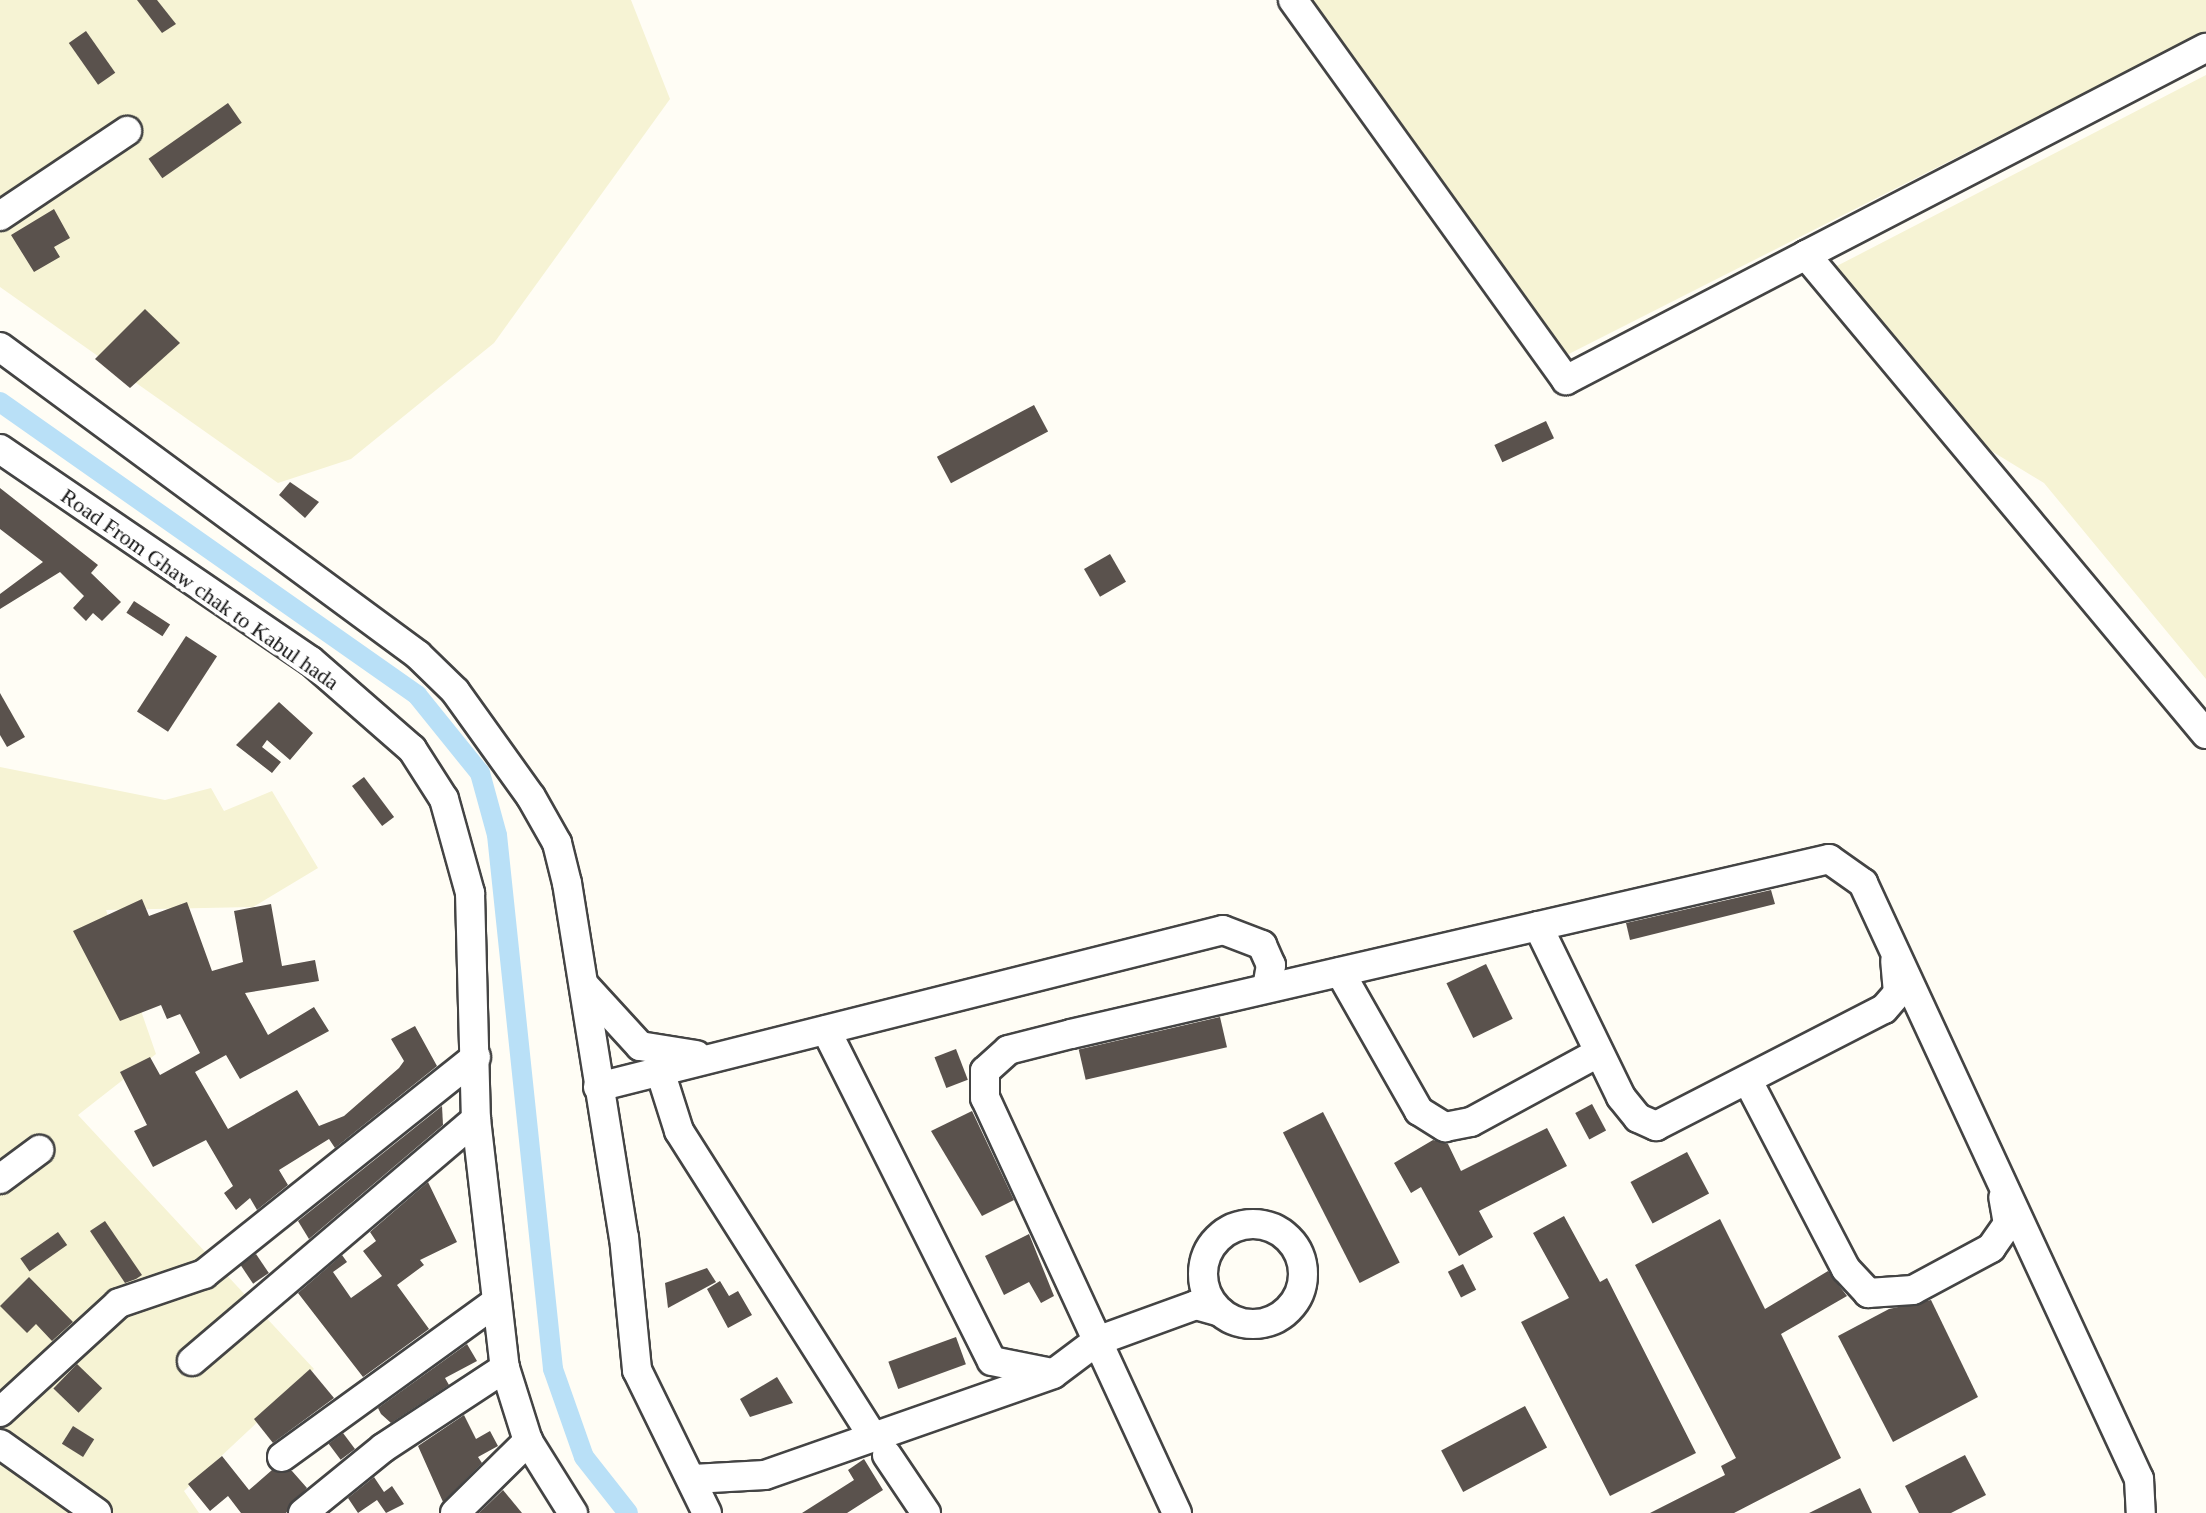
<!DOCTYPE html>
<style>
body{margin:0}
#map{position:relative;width:2206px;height:1513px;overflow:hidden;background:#fffdf5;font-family:"Times New Roman",serif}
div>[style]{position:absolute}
.farmland>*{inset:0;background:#f6f3d4}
.canal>*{height:20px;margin:-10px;padding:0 10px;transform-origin:10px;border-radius:10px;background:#b9e0f7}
.building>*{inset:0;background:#5a524d;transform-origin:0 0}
.roads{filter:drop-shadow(2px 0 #444) drop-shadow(-2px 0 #444) drop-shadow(0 2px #444) drop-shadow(0 -2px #444)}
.minor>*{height:28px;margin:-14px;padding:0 14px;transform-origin:14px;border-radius:14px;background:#fff}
.minor>.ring{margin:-14px;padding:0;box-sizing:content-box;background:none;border:28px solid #fff;border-radius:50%}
span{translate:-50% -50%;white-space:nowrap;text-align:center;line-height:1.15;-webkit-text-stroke:8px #fff;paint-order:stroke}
.street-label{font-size:22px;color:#111}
</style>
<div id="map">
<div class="farmland">
<i style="clip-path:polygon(0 0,631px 0,670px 99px,494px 343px,351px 459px,278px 483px,0 287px)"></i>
<i style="clip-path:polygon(1301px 0,2206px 0,2206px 31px,1557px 360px)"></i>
<i style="clip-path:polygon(2206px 75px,2206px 679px,2044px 483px,1975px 441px,1833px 268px)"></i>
<i style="clip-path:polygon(0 767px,165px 800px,211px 788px,224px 811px,272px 791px,318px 868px,253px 907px,106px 910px,156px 1054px,78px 1115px,314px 1369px,184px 1491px,199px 1513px,0 1513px)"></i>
</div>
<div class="canal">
<i style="left:0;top:402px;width:510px;rotate:35.09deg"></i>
<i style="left:417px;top:695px;width:100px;rotate:51.1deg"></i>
<i style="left:480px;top:773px;width:64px;rotate:74.7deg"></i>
<i style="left:497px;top:835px;width:537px;rotate:84.01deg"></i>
<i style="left:553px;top:1369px;width:93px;rotate:70.6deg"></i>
<i style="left:584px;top:1457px;width:71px;rotate:51.8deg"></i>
</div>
<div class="building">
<i style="clip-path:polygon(137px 0,157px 0,176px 24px,162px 33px)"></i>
<i style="left:86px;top:31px;width:51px;height:21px;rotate:55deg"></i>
<i style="left:228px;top:103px;width:24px;height:97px;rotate:55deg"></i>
<i style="clip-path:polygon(54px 209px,70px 238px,54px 247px,60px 257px,34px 272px,11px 235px)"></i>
<i style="clip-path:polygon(145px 309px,180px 343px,130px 388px,95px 359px)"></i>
<i style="left:1034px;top:405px;width:30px;height:110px;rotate:62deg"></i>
<i style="left:1546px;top:421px;width:19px;height:57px;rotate:65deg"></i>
<i style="clip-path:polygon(290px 482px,319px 502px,305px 518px,279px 495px)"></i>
<i style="clip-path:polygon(0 488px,98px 565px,91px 573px,121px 602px,102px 621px,93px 613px,86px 621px,73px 608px,84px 596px,60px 572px,0 609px,0 594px,43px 562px,0 529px)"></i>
<i style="left:1110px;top:554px;width:32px;height:30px;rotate:60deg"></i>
<i style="left:134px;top:601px;width:43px;height:14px;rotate:33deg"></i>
<i style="left:186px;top:636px;width:37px;height:90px;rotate:33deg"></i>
<i style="clip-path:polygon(0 693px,25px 737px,7px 747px,0 735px)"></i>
<i style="clip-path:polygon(279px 702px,313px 733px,290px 760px,267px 740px,262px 747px,281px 762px,272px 773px,236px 745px)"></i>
<i style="left:364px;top:777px;width:50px;height:15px;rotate:53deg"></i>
<i style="clip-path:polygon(1771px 890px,1775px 904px,1630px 940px,1626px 923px)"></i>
<i style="clip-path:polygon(142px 899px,149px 916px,187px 902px,212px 971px,243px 962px,234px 911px,271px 904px,282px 966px,315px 960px,319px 981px,245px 993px,268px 1035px,314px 1007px,329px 1031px,240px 1079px,226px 1055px,195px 1072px,228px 1129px,297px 1090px,319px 1126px,344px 1116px,399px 1068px,404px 1061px,391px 1039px,415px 1026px,437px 1066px,335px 1148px,329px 1139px,279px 1170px,288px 1185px,257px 1210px,250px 1198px,236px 1210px,224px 1193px,233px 1186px,206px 1140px,153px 1167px,134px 1131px,147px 1125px,120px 1072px,150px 1057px,160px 1075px,200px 1053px,180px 1014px,167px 1019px,161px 1005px,120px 1021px,73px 931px)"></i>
<i style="left:1486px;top:964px;width:61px;height:44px;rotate:64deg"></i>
<i style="left:1220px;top:1017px;width:31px;height:145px;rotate:77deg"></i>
<i style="left:956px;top:1049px;width:33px;height:23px;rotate:69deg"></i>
<i style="left:1592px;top:1104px;width:30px;height:19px;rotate:62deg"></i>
<i style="clip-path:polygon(442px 1106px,443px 1125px,309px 1239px,298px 1221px)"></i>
<i style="clip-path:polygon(972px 1111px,1014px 1200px,982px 1216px,931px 1131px)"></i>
<i style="left:1323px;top:1112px;width:169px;height:45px;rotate:63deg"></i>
<i style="clip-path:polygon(1547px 1128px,1567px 1166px,1479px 1211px,1493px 1237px,1459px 1256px,1421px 1187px,1411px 1193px,1394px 1163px,1433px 1140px,1448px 1144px,1461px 1171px)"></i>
<i style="left:1687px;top:1152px;width:47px;height:64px;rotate:62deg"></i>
<i style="clip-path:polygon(428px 1182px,457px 1242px,420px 1260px,424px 1265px,397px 1285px,429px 1329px,363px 1377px,298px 1293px,342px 1255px,347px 1262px,333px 1272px,351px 1298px,382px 1276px,363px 1251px,376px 1241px,370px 1232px)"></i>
<i style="clip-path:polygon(1564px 1216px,1600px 1282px,1607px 1278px,1696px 1453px,1610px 1496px,1521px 1322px,1569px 1298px,1533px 1233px)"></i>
<i style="clip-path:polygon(1720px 1219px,1765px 1309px,1828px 1271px,1847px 1296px,1781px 1334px,1841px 1458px,1734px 1513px,1650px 1513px,1725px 1475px,1721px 1466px,1736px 1458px,1635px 1265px)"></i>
<i style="clip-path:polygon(105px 1221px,142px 1275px,136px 1279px,125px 1283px,90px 1231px)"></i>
<i style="left:58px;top:1232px;width:16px;height:46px;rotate:55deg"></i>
<i style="clip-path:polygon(1029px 1234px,1054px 1296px,1041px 1303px,1029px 1282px,1004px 1295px,985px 1256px)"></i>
<i style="left:256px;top:1254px;width:23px;height:19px;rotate:56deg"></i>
<i style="left:1463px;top:1264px;width:29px;height:17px;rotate:63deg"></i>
<i style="clip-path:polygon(707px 1268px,716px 1282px,668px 1308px,665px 1283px)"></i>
<i style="clip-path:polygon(29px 1277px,73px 1322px,52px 1341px,36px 1324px,27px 1333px,0 1306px)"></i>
<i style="clip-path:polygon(720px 1281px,729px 1296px,738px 1291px,752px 1315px,728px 1328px,707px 1289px)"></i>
<i style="clip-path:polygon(1931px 1300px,1978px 1397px,1893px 1442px,1838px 1336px,1889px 1309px)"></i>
<i style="left:956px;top:1337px;width:29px;height:72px;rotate:70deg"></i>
<i style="clip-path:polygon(467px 1344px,477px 1361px,445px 1378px,449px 1385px,391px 1423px,381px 1414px,378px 1408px)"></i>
<i style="left:77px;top:1364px;width:35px;height:34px;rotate:44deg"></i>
<i style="clip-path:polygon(310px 1369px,334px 1398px,273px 1443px,254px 1419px)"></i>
<i style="clip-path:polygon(777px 1377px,793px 1403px,750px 1417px,740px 1399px)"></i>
<i style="left:1525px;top:1406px;width:47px;height:95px;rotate:62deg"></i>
<i style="clip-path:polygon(464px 1415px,476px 1439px,490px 1431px,498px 1446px,478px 1457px,482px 1463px,443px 1502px,418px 1446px)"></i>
<i style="left:73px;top:1426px;width:25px;height:21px;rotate:32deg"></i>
<i style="left:343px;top:1433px;width:20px;height:18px;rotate:53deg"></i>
<i style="clip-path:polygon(1965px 1455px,1986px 1495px,1951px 1513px,1919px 1513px,1905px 1486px)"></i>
<i style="clip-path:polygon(222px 1456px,249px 1490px,272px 1470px,292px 1471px,307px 1488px,286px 1513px,241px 1513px,228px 1496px,210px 1511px,188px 1484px)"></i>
<i style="clip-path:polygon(864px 1459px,883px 1490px,847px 1513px,802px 1513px,854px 1480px,848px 1470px)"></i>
<i style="clip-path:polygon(374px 1477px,384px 1492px,392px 1486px,404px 1504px,386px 1513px,377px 1500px,358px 1513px,348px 1498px)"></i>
<i style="clip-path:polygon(1860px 1488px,1872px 1513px,1809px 1513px)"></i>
<i style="clip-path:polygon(503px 1490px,522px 1513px,479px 1513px)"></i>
</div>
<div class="roads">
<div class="minor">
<i style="left:1293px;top:0;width:468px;rotate:54.3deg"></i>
<i style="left:1566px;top:380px;width:271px;rotate:-27.5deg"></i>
<i style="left:1806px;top:255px;width:624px;rotate:50.14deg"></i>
<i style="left:0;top:216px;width:153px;rotate:-33.8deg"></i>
<i style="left:1806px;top:255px;width:450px;rotate:-27.4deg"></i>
<i style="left:0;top:347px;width:519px;rotate:36.38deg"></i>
<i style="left:418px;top:655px;width:52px;rotate:44.2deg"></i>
<i style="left:455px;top:691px;width:130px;rotate:54.4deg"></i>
<i style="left:531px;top:797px;width:53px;rotate:60.5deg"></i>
<i style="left:557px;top:843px;width:41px;rotate:76deg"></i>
<i style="left:567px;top:883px;width:359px;rotate:80.9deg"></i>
<i style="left:624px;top:1237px;width:134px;rotate:84.4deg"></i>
<i style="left:637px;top:1370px;width:159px;rotate:63.9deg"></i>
<i style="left:0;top:449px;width:376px;rotate:34.3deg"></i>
<i style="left:311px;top:661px;width:134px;rotate:41.1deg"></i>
<i style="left:412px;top:749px;width:59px;rotate:57.4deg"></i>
<i style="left:444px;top:799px;width:98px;rotate:74.5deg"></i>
<i style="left:470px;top:893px;width:226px;rotate:88.5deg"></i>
<i style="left:476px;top:1119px;width:251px;rotate:83.4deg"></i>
<i style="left:505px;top:1368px;width:77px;rotate:72.5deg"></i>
<i style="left:528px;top:1441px;width:85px;rotate:58deg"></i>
<i style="left:1538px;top:926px;width:190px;rotate:64.1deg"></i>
<i style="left:1621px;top:1097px;width:27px;rotate:51deg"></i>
<i style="left:1638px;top:1118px;width:20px;rotate:24deg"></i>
<i style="left:1656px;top:1126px;width:256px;rotate:-27.2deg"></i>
<i style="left:1884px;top:1009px;width:21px;rotate:-49deg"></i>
<i style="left:1898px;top:993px;width:32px;rotate:-95deg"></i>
<i style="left:1340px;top:972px;width:160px;rotate:60.4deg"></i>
<i style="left:1419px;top:1111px;width:31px;rotate:32deg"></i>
<i style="left:1445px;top:1127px;width:26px;rotate:-11deg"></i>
<i style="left:1471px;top:1122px;width:145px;rotate:-28.5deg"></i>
<i style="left:586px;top:987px;width:80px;rotate:47.5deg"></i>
<i style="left:640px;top:1046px;width:57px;rotate:9.1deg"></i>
<i style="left:826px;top:1030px;width:370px;rotate:63.4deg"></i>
<i style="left:992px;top:1361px;width:61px;rotate:11.3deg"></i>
<i style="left:660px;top:1071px;width:63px;rotate:72.4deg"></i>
<i style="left:679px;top:1131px;width:362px;rotate:57.6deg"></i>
<i style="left:1748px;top:1081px;width:212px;rotate:62.5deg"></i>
<i style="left:1846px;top:1269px;width:33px;rotate:47deg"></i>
<i style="left:1868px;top:1293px;width:45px;rotate:-3.8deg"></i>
<i style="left:1913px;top:1290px;width:89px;rotate:-28.3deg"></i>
<i style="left:1991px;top:1248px;width:29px;rotate:-55deg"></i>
<i style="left:2008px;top:1224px;width:27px;rotate:-100deg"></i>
<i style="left:598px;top:1087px;width:644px;rotate:-14.1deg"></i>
<i style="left:1223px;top:930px;width:42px;rotate:21deg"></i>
<i style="left:1262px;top:945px;width:22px;rotate:66deg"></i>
<i style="left:1271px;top:965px;width:23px;rotate:100deg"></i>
<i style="left:0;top:1179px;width:49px;rotate:-36.6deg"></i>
<i class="ring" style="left:1203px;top:1224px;width:72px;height:72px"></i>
<i style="left:192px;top:1361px;width:373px;rotate:-40.4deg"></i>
<i style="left:0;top:1412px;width:161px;rotate:-42.5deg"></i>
<i style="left:119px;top:1303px;width:90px;rotate:-18.8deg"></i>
<i style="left:204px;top:1274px;width:348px;rotate:-38.6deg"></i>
<i style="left:0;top:1444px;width:119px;rotate:35.4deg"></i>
<i style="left:887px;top:1455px;width:70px;rotate:56.1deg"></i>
<i style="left:282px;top:1457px;width:264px;rotate:-35.9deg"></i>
<i style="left:693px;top:1479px;width:72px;rotate:-3.2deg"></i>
<i style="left:765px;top:1475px;width:305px;rotate:-19.3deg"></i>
<i style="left:1053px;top:1374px;width:55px;rotate:-36.9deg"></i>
<i style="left:1097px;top:1341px;width:105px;rotate:-20deg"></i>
<i style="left:1196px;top:1305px;width:25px;rotate:16deg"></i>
<i style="left:303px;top:1513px;width:103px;rotate:-39.1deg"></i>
<i style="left:383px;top:1448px;width:146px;rotate:-33.3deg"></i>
<i style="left:455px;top:1513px;width:103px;rotate:-44.6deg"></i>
<i style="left:1177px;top:1513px;width:457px;rotate:-114.8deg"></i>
<i style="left:985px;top:1098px;width:27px;rotate:-90deg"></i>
<i style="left:985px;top:1071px;width:31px;rotate:-42deg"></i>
<i style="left:1008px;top:1050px;width:65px;rotate:-14.3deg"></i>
<i style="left:1071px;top:1034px;width:778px;rotate:-13deg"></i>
<i style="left:1829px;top:859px;width:42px;rotate:35.2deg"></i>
<i style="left:1863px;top:883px;width:657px;rotate:65.15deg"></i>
<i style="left:2139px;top:1479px;width:34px;rotate:87deg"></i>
</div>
</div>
<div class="street-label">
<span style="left:200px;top:589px;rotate:35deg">Road From Ghaw chak to Kabul hada</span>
</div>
</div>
